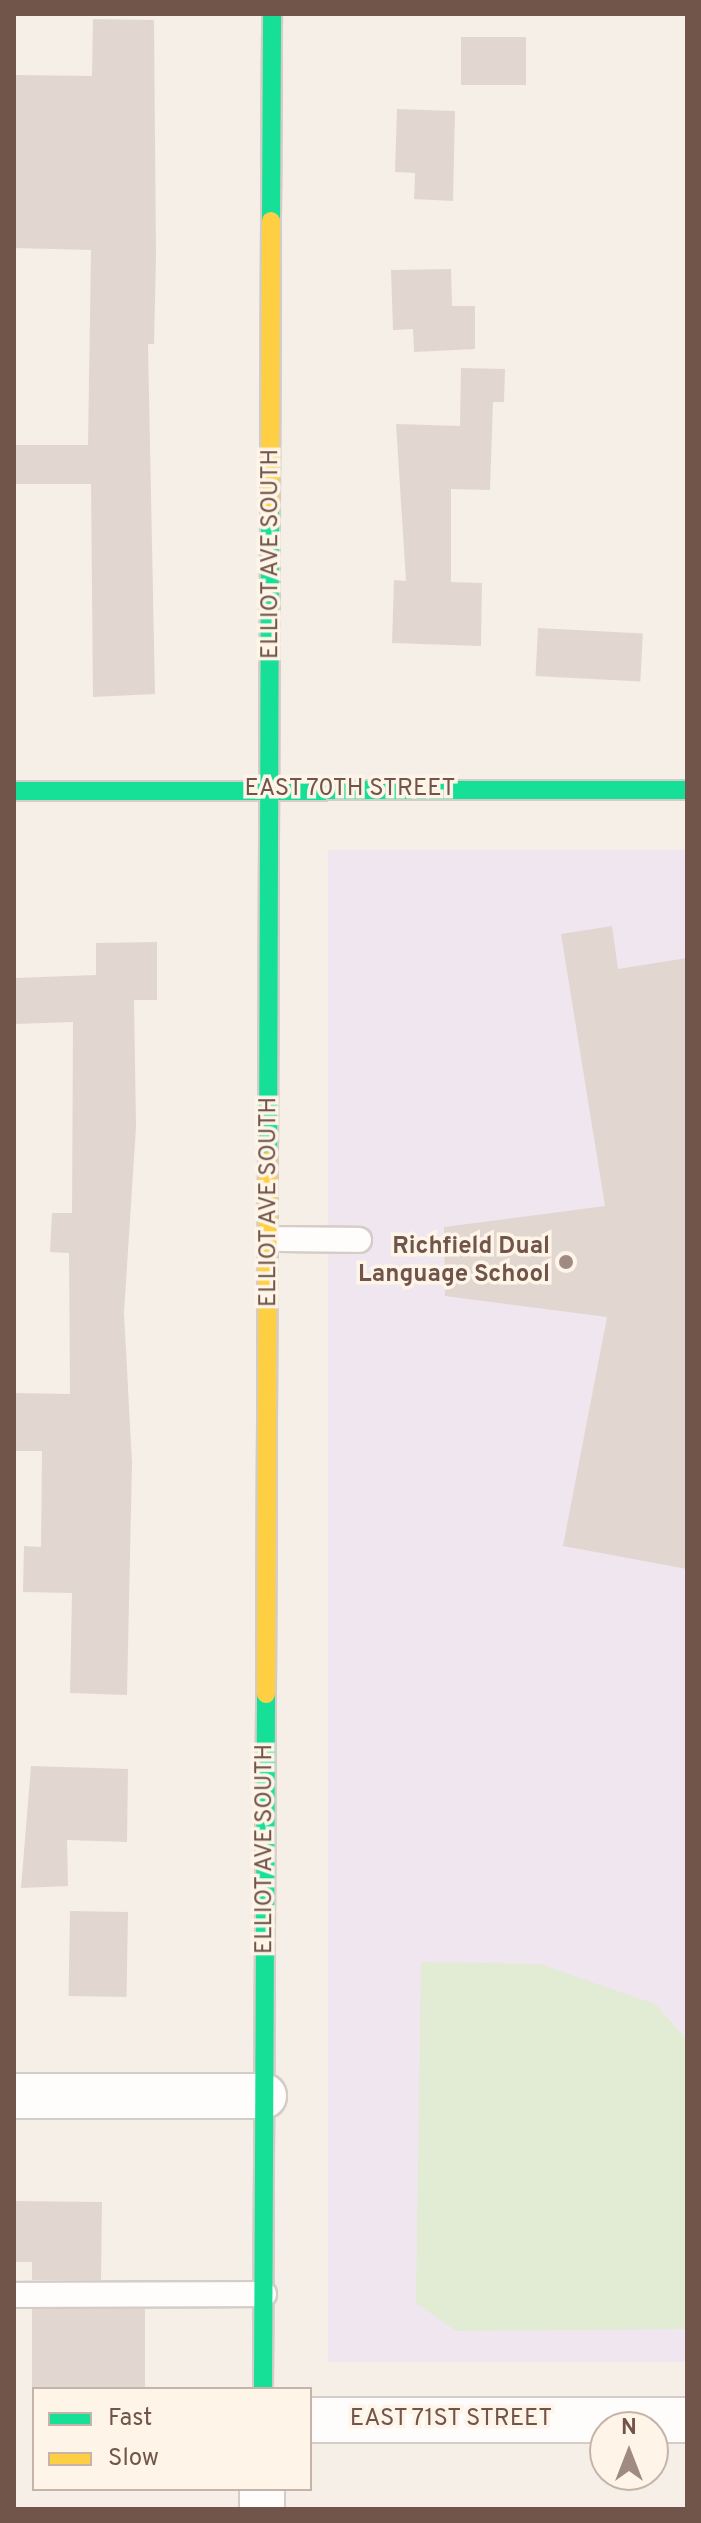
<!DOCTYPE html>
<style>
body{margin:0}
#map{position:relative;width:701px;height:2523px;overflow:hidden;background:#f5efe8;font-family:Overpass,sans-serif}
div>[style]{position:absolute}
.education>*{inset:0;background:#f0e6f0;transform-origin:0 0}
.green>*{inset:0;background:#e2ebd3}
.building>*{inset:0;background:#e1d7d0;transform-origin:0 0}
.roads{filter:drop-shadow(2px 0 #d4ccc6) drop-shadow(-2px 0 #d4ccc6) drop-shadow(0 2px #d4ccc6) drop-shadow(0 -2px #d4ccc6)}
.lane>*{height:24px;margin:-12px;padding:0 12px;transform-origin:12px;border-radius:12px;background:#fefdfc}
.street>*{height:44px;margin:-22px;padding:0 22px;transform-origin:22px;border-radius:22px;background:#fefdfc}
.fast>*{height:18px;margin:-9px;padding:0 9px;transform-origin:9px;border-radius:9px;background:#16e098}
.slow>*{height:18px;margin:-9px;padding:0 9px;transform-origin:9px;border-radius:9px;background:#ffcf43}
.dots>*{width:22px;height:22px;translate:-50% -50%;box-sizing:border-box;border:4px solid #fef4e8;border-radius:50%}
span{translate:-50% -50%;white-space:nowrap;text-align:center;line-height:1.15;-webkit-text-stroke:7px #fef4e8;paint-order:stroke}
.street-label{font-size:24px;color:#71554a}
.poi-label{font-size:24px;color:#71554a;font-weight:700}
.right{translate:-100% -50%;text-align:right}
.frame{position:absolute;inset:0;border:16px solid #71554a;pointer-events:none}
.legend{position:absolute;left:32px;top:2387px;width:280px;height:104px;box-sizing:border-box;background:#fef4e8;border:2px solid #c6b4a9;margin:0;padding:10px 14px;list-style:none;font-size:24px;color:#71554a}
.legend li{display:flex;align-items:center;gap:16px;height:40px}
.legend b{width:40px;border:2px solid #c6b4a9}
.north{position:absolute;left:589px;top:2411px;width:80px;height:80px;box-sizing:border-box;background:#fef4e8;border:2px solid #c6b4a9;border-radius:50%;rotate:0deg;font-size:22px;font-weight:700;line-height:32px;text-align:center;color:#71554a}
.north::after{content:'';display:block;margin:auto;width:28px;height:36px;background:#9f8b81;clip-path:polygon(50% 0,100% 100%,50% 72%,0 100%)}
</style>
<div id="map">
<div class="education">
<i style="left:687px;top:850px;width:1512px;height:359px;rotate:90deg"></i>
</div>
<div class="green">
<i style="clip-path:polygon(421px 1962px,540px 1964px,655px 2004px,687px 2040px,687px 2329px,456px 2331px,416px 2303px)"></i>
</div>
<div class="building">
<i style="clip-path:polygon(93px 19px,154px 20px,156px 257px,154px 344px,148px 344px,155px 694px,93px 697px,91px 484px,14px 484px,14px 445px,88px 445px,91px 250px,14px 248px,14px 75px,92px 76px)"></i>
<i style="left:461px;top:37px;width:65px;height:48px"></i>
<i style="clip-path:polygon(397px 109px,455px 111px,453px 201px,414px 199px,415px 173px,395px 172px)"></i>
<i style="clip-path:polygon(451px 269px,452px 306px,475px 306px,475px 349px,414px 352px,413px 329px,393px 330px,391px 270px)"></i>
<i style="clip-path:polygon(461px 368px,505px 369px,504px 402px,493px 402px,490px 490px,451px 489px,451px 582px,482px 583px,481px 646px,392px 643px,394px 580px,406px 581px,396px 424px,460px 426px)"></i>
<i style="left:538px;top:628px;width:105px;height:48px;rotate:3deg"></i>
<i style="clip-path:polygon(612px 926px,618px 969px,687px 958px,687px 1569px,563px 1546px,607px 1317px,445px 1296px,444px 1227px,605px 1206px,561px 934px)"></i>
<i style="clip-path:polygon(157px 942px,157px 1000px,134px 1000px,136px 1127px,124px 1313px,132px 1463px,127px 1695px,70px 1693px,72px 1593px,23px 1592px,24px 1546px,41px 1547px,42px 1451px,14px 1451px,14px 1393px,70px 1394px,69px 1253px,50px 1252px,52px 1213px,72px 1213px,73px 1022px,14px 1024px,14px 978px,96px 975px,96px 943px)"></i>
<i style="clip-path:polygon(31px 1766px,128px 1769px,127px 1842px,67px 1840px,68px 1886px,21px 1888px)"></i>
<i style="left:70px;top:1911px;width:58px;height:85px;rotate:1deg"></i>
<i style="clip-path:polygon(14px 2201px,102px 2202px,101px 2280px,32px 2280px,32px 2262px,14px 2262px)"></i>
<i style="left:145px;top:2309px;width:80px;height:113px;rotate:90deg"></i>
</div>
<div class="roads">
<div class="lane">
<i style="left:270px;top:1239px;width:89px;rotate:0.6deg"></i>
<i style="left:14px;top:2295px;width:250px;rotate:-0.2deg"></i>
</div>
<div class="street">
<i style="left:14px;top:2096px;width:250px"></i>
<i style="left:310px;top:2420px;width:377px"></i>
<i style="left:262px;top:2509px;width:20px;rotate:-90deg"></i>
</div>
<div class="fast">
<i style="left:271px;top:221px;width:207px;rotate:-89.7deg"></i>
<i style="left:14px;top:791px;width:673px;rotate:-0.09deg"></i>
<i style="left:268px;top:1161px;width:652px;rotate:-89.82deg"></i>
<i style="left:263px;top:2389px;width:695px;rotate:-89.75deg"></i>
</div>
<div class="slow">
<i style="left:270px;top:509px;width:288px;rotate:-89.8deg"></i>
<i style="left:266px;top:1694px;width:533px;rotate:-89.79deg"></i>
</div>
</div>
<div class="dots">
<i style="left:566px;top:1262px;background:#9f8b81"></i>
</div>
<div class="street-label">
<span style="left:272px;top:554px;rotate:-90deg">ELLIOT AVE SOUTH</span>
<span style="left:350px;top:790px">EAST 70TH STREET</span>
<span style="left:270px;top:1202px;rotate:-90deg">ELLIOT AVE SOUTH</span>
<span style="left:266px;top:1849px;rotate:-90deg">ELLIOT AVE SOUTH</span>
<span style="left:451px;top:2420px">EAST 71ST STREET</span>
</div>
<div class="poi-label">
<span class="right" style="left:550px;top:1262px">Richfield Dual<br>Language School</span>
</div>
<div class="frame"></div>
<ul class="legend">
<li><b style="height:10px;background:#16e098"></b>Fast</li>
<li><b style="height:10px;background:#ffcf43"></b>Slow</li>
</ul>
<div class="north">N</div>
</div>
